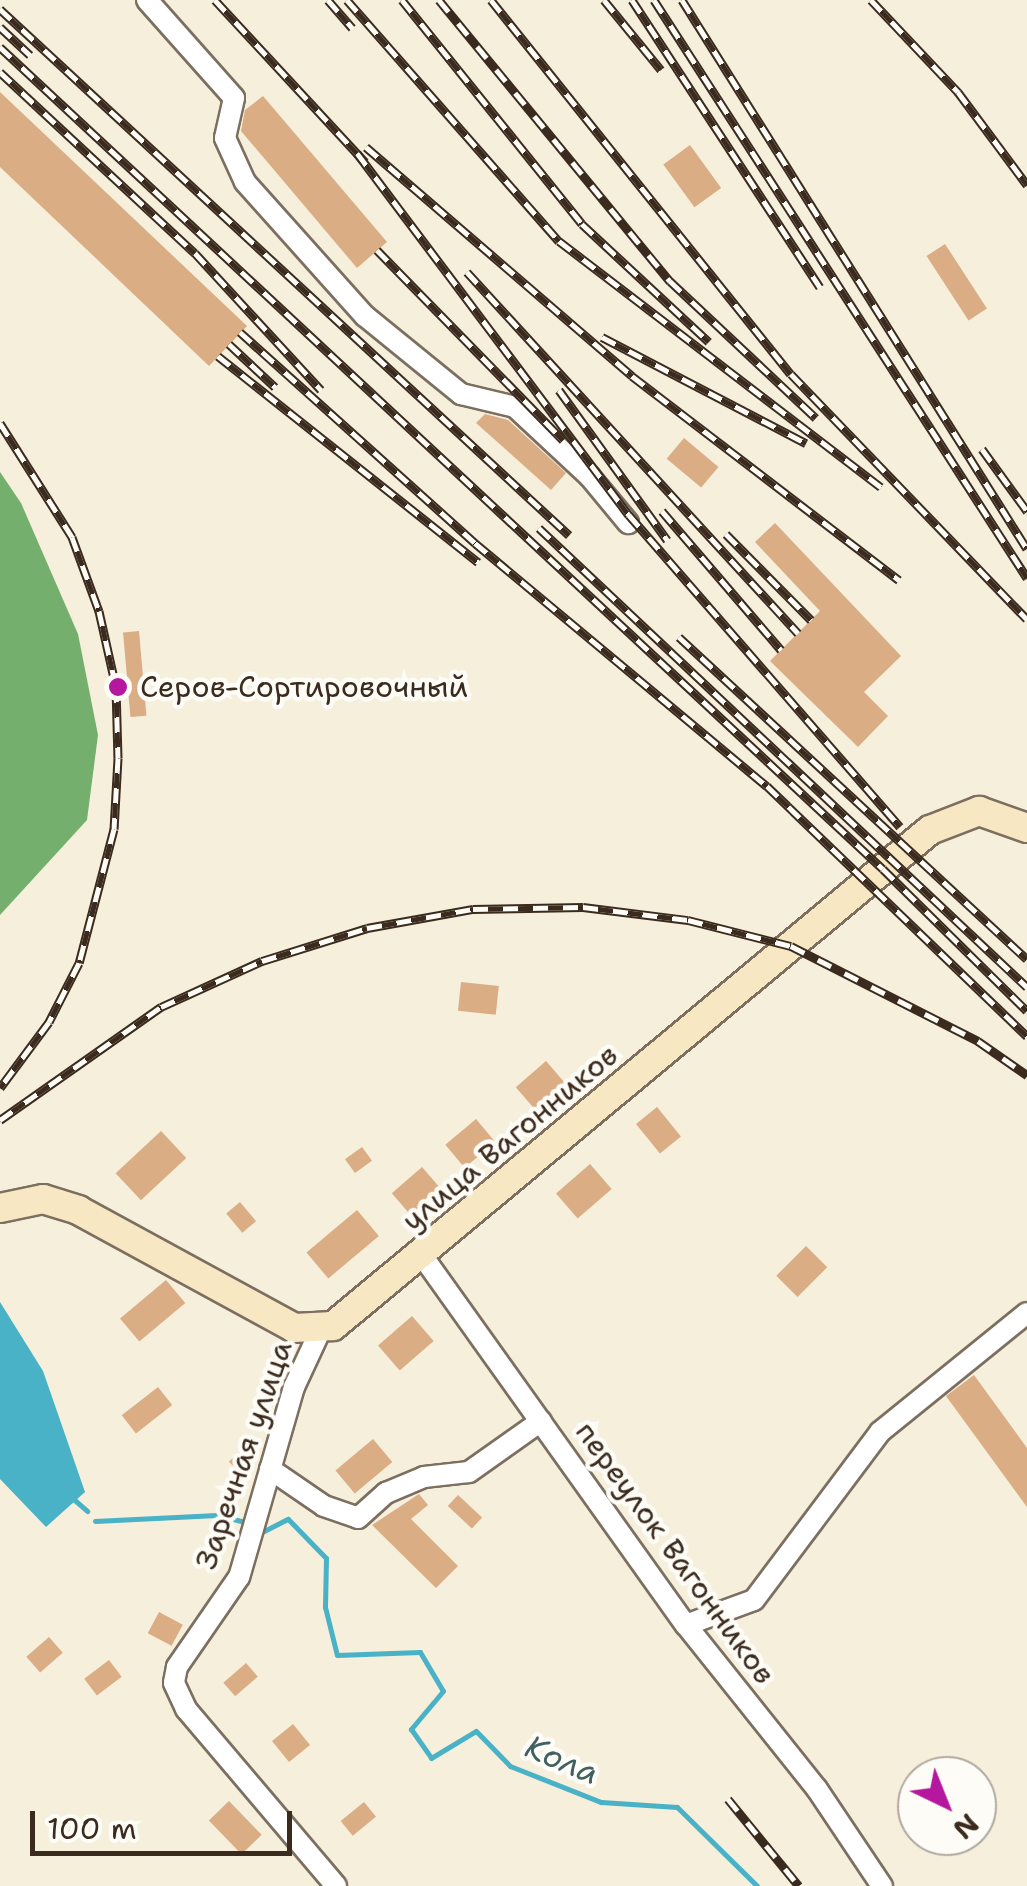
<!DOCTYPE html>
<meta charset="utf-8">
<style>
body{margin:0}
#map{position:relative;width:1027px;height:1886px;overflow:hidden;background:#f5efdc;font-family:"Shantell Sans",sans-serif}
div>[style]{position:absolute}
.forest>*{inset:0;background:#74af6e}
.water>*{inset:0;background:#49b2c7}
.stream>*{height:5px;margin:-2.5px;padding:0 2.5px;transform-origin:2.5px;border-radius:2.5px;background:#49b2c7}
.building>*{inset:0;background:#daad85;transform-origin:0 0}
.roads{filter:drop-shadow(2px 0 #7c6f60) drop-shadow(-2px 0 #7c6f60) drop-shadow(0 2px #7c6f60) drop-shadow(0 -2px #7c6f60)}
.street>*{height:20px;margin:-10px;padding:0 10px;transform-origin:10px;border-radius:10px;background:#fff}
.secondary>*{height:28px;margin:-14px;padding:0 14px;transform-origin:14px;border-radius:14px;background:#f8e7c3}
.rail>*{height:9px;margin-top:-4.5px;transform-origin:0;background:repeating-linear-gradient(90deg,#fdfcf7 0 15px,#3b2a1e 0 30px);box-sizing:border-box;border-block:2px solid #3b2a1e}
.dots>*{width:28px;height:28px;translate:-50% -50%;box-sizing:border-box;border:5px solid #fdfcf7;border-radius:50%}
span{translate:-50% -50%;white-space:nowrap;text-align:center;line-height:1.15;-webkit-text-stroke:9px #fdfcf7;paint-order:stroke}
.poi-label{font-size:30px;color:#3b2a1e}
.left{translate:0 -50%;text-align:left}
.street-label{font-size:30px;color:#3b2a1e}
.water-label{font-size:32px;color:#416062;font-style:italic}
.north{position:absolute;left:897px;top:1756px;width:100px;height:100px;box-sizing:border-box;background:#fdfcf7;border:2px solid #afa8a0;border-radius:50%;rotate:137deg;font-size:28px;font-weight:700;line-height:40px;text-align:center;color:#3b2a1e}
.north::after{content:'';display:block;margin:auto;width:35px;height:45px;background:#b5179e;clip-path:polygon(50% 0,100% 100%,50% 72%,0 100%)}
.scale{position:absolute;left:30px;top:1811px;width:262px;height:45px;box-sizing:border-box;border:5px solid #3b2a1e;border-top:0;padding-left:12px;font-size:30px;line-height:35px;white-space:nowrap;color:#3b2a1e;-webkit-text-stroke:8px #fdfcf7;paint-order:stroke}
</style>
<div id="map">
<div class="forest">
<i style="clip-path:polygon(0 472px,21px 503px,78px 634px,98px 735px,87px 820px,0 915px)"></i>
</div>
<div class="water">
<i style="clip-path:polygon(0 1302px,43px 1371px,85px 1492px,46px 1527px,0 1479px)"></i>
</div>
<div class="stream">
<i style="left:70px;top:1496px;width:23px;rotate:41deg"></i>
<i style="left:95px;top:1521px;width:122px;rotate:-2.8deg"></i>
<i style="left:217px;top:1515px;width:30px;rotate:14deg"></i>
<i style="left:262px;top:1532px;width:29px;rotate:-27deg"></i>
<i style="left:288px;top:1519px;width:54px;rotate:45.7deg"></i>
<i style="left:326px;top:1558px;width:49px;rotate:91.2deg"></i>
<i style="left:325px;top:1607px;width:49px;rotate:76deg"></i>
<i style="left:337px;top:1655px;width:83px;rotate:-2.1deg"></i>
<i style="left:420px;top:1652px;width:45px;rotate:59.5deg"></i>
<i style="left:443px;top:1691px;width:50px;rotate:130.1deg"></i>
<i style="left:411px;top:1729px;width:35px;rotate:55deg"></i>
<i style="left:431px;top:1758px;width:52px;rotate:-31deg"></i>
<i style="left:476px;top:1731px;width:49px;rotate:45.8deg"></i>
<i style="left:510px;top:1766px;width:98px;rotate:21.6deg"></i>
<i style="left:601px;top:1802px;width:76px;rotate:3.8deg"></i>
<i style="left:677px;top:1807px;width:112px;rotate:44.6deg"></i>
</div>
<div class="building">
<i style="clip-path:polygon(0 92px,247px 326px,209px 366px,0 167px)"></i>
<i style="clip-path:polygon(263px 96px,387px 242px,357px 268px,241px 131px,245px 110px)"></i>
<i style="left:690px;top:145px;width:53px;height:33px;rotate:54deg"></i>
<i style="left:945px;top:244px;width:77px;height:22px;rotate:57deg"></i>
<i style="clip-path:polygon(485px 414px,508px 420px,566px 473px,551px 490px,476px 423px)"></i>
<i style="left:684px;top:438px;width:45px;height:27px;rotate:40deg"></i>
<i style="clip-path:polygon(775px 523px,901px 656px,864px 692px,888px 716px,858px 747px,770px 661px,820px 611px,755px 542px)"></i>
<i style="left:139px;top:631px;width:85px;height:16px;rotate:85deg"></i>
<i style="left:461px;top:982px;width:38px;height:29px;rotate:6deg"></i>
<i style="left:546px;top:1061px;width:29px;height:40px;rotate:49deg"></i>
<i style="left:657px;top:1107px;width:38px;height:27px;rotate:51deg"></i>
<i style="left:476px;top:1119px;width:30px;height:40px;rotate:50deg"></i>
<i style="left:161px;top:1131px;width:37px;height:62px;rotate:47deg"></i>
<i style="left:362px;top:1147px;width:17px;height:21px;rotate:54deg"></i>
<i style="left:590px;top:1164px;width:33px;height:45px;rotate:49deg"></i>
<i style="left:422px;top:1167px;width:29px;height:40px;rotate:49deg"></i>
<i style="left:240px;top:1202px;width:25px;height:18px;rotate:50deg"></i>
<i style="left:357px;top:1210px;width:34px;height:66px;rotate:50deg"></i>
<i style="left:806px;top:1246px;width:30px;height:42px;rotate:45deg"></i>
<i style="left:166px;top:1280px;width:30px;height:60px;rotate:50deg"></i>
<i style="left:412px;top:1316px;width:33px;height:45px;rotate:49deg"></i>
<i style="clip-path:polygon(974px 1375px,1027px 1448px,1027px 1507px,946px 1396px)"></i>
<i style="left:158px;top:1387px;width:23px;height:46px;rotate:52deg"></i>
<i style="left:373px;top:1439px;width:30px;height:49px;rotate:50deg"></i>
<i style="left:246px;top:1446px;width:15px;height:23px;rotate:48deg"></i>
<i style="clip-path:polygon(419px 1494px,428px 1505px,411px 1519px,458px 1566px,436px 1588px,372px 1525px)"></i>
<i style="left:458px;top:1495px;width:33px;height:15px;rotate:43deg"></i>
<i style="left:159px;top:1612px;width:27px;height:24px;rotate:28deg"></i>
<i style="left:49px;top:1637px;width:21px;height:30px;rotate:49deg"></i>
<i style="left:109px;top:1660px;width:21px;height:31px;rotate:53deg"></i>
<i style="left:246px;top:1663px;width:18px;height:30px;rotate:49deg"></i>
<i style="left:293px;top:1724px;width:27px;height:27px;rotate:51deg"></i>
<i style="left:229px;top:1801px;width:47px;height:28px;rotate:46deg"></i>
<i style="left:364px;top:1802px;width:19px;height:30px;rotate:51deg"></i>
</div>
<div class="roads">
<div class="street">
<i style="left:147px;top:0;width:131px;rotate:48.4deg"></i>
<i style="left:234px;top:98px;width:41px;rotate:102.7deg"></i>
<i style="left:225px;top:138px;width:48px;rotate:65.6deg"></i>
<i style="left:245px;top:182px;width:180px;rotate:48.2deg"></i>
<i style="left:365px;top:316px;width:124px;rotate:39.1deg"></i>
<i style="left:461px;top:394px;width:56px;rotate:13.5deg"></i>
<i style="left:515px;top:407px;width:103px;rotate:43deg"></i>
<i style="left:590px;top:477px;width:60px;rotate:50.4deg"></i>
<i style="left:421px;top:1254px;width:456px;rotate:54.5deg"></i>
<i style="left:686px;top:1625px;width:210px;rotate:51.4deg"></i>
<i style="left:817px;top:1789px;width:117px;rotate:56.2deg"></i>
<i style="left:320px;top:1331px;width:62px;rotate:114.9deg"></i>
<i style="left:294px;top:1387px;width:198px;rotate:106.1deg"></i>
<i style="left:239px;top:1577px;width:109px;rotate:124.6deg"></i>
<i style="left:177px;top:1667px;width:16px;rotate:101deg"></i>
<i style="left:174px;top:1683px;width:29px;rotate:65deg"></i>
<i style="left:186px;top:1709px;width:232px;rotate:49.7deg"></i>
<i style="left:270px;top:1469px;width:65px;rotate:34.4deg"></i>
<i style="left:324px;top:1506px;width:36px;rotate:19deg"></i>
<i style="left:358px;top:1518px;width:38px;rotate:-42deg"></i>
<i style="left:386px;top:1493px;width:41px;rotate:-22.8deg"></i>
<i style="left:424px;top:1477px;width:45px;rotate:-6.3deg"></i>
<i style="left:469px;top:1472px;width:88px;rotate:-35.3deg"></i>
<i style="left:686px;top:1625px;width:72px;rotate:-20.2deg"></i>
<i style="left:754px;top:1600px;width:210px;rotate:-53.1deg"></i>
<i style="left:880px;top:1432px;width:189px;rotate:-39deg"></i>
</div>
<div class="secondary">
<i style="left:0;top:1208px;width:44px;rotate:-11.8deg"></i>
<i style="left:43px;top:1199px;width:37px;rotate:17deg"></i>
<i style="left:78px;top:1210px;width:246px;rotate:28.6deg"></i>
<i style="left:294px;top:1328px;width:39px;rotate:-3deg"></i>
<i style="left:333px;top:1326px;width:776px;rotate:-39.72deg"></i>
<i style="left:930px;top:830px;width:53px;rotate:-21.2deg"></i>
<i style="left:979px;top:811px;width:51px;rotate:19.5deg"></i>
</div>
</div>
<div class="rail">
<i style="left:215px;top:0;width:221px;rotate:47.2deg"></i>
<i style="left:328px;top:0;width:37px;rotate:49deg"></i>
<i style="left:347px;top:0;width:321px;rotate:48.7deg"></i>
<i style="left:559px;top:241px;width:405px;rotate:37.4deg"></i>
<i style="left:402px;top:0;width:287px;rotate:51.2deg"></i>
<i style="left:582px;top:224px;width:173px;rotate:42.9deg"></i>
<i style="left:439px;top:0;width:364px;rotate:50.6deg"></i>
<i style="left:670px;top:281px;width:200px;rotate:43.2deg"></i>
<i style="left:491px;top:0;width:479px;rotate:51.3deg"></i>
<i style="left:791px;top:374px;width:340px;rotate:46.1deg"></i>
<i style="left:604px;top:0;width:90px;rotate:50.8deg"></i>
<i style="left:632px;top:0;width:343px;rotate:56.8deg"></i>
<i style="left:654px;top:0;width:688px;rotate:57.16deg"></i>
<i style="left:682px;top:0;width:648px;rotate:57.85deg"></i>
<i style="left:871px;top:0;width:127px;rotate:46.6deg"></i>
<i style="left:958px;top:92px;width:116px;rotate:53.4deg"></i>
<i style="left:0;top:9px;width:775px;rotate:42.75deg"></i>
<i style="left:0;top:27px;width:41px;rotate:43deg"></i>
<i style="left:0;top:47px;width:1206px;rotate:42.95deg"></i>
<i style="left:883px;top:869px;width:202px;rotate:44.6deg"></i>
<i style="left:0;top:72px;width:266px;rotate:42.9deg"></i>
<i style="left:195px;top:253px;width:186px;rotate:47.4deg"></i>
<i style="left:366px;top:147px;width:351px;rotate:40.7deg"></i>
<i style="left:632px;top:376px;width:336px;rotate:37.4deg"></i>
<i style="left:357px;top:153px;width:453px;rotate:53.1deg"></i>
<i style="left:629px;top:515px;width:413px;rotate:49deg"></i>
<i style="left:377px;top:250px;width:266px;rotate:45.6deg"></i>
<i style="left:467px;top:272px;width:490px;rotate:47.5deg"></i>
<i style="left:240px;top:332px;width:316px;rotate:41.9deg"></i>
<i style="left:475px;top:543px;width:380px;rotate:39.8deg"></i>
<i style="left:767px;top:786px;width:361px;rotate:43.9deg"></i>
<i style="left:602px;top:337px;width:230px;rotate:27.5deg"></i>
<i style="left:229px;top:344px;width:63px;rotate:43.1deg"></i>
<i style="left:218px;top:356px;width:332px;rotate:38.4deg"></i>
<i style="left:559px;top:390px;width:185px;rotate:54.2deg"></i>
<i style="left:0;top:423px;width:135px;rotate:57.7deg"></i>
<i style="left:72px;top:537px;width:79px;rotate:70deg"></i>
<i style="left:99px;top:611px;width:78px;rotate:77.4deg"></i>
<i style="left:116px;top:687px;width:71px;rotate:88.4deg"></i>
<i style="left:118px;top:758px;width:71px;rotate:93.2deg"></i>
<i style="left:114px;top:829px;width:138px;rotate:104.6deg"></i>
<i style="left:79px;top:963px;width:66px;rotate:117deg"></i>
<i style="left:49px;top:1022px;width:82px;rotate:126.6deg"></i>
<i style="left:982px;top:449px;width:77px;rotate:54deg"></i>
<i style="left:662px;top:511px;width:183px;rotate:49.4deg"></i>
<i style="left:539px;top:528px;width:670px;rotate:43.25deg"></i>
<i style="left:726px;top:534px;width:121px;rotate:45.3deg"></i>
<i style="left:679px;top:637px;width:474px;rotate:42.8deg"></i>
<i style="left:0;top:1120px;width:197px;rotate:-35.1deg"></i>
<i style="left:161px;top:1007px;width:111px;rotate:-24.5deg"></i>
<i style="left:262px;top:961px;width:110px;rotate:-17.4deg"></i>
<i style="left:367px;top:928px;width:108px;rotate:-10.2deg"></i>
<i style="left:473px;top:909px;width:110px;rotate:-1deg"></i>
<i style="left:583px;top:907px;width:106px;rotate:7.1deg"></i>
<i style="left:688px;top:920px;width:106px;rotate:14.2deg"></i>
<i style="left:791px;top:946px;width:210px;rotate:26.9deg"></i>
<i style="left:978px;top:1041px;width:60px;rotate:34.8deg"></i>
<i style="left:728px;top:1799px;width:112px;rotate:50.8deg"></i>
</div>
<div class="dots">
<i style="left:118px;top:687px;background:#b5179e"></i>
</div>
<div class="poi-label">
<span class="left" style="left:140px;top:687px">Серов-Сортировочный</span>
</div>
<div class="street-label">
<span style="left:510px;top:1138px;rotate:-40deg">улица Вагонников</span>
<span style="left:244px;top:1455px;rotate:-71deg">Заречная улица</span>
<span style="left:675px;top:1553px;rotate:54deg">переулок Вагонников</span>
</div>
<div class="water-label">
<span style="left:562px;top:1760px;rotate:23deg">Кола</span>
</div>
<div class="north">N</div>
<div class="scale">100 m</div>
</div>
